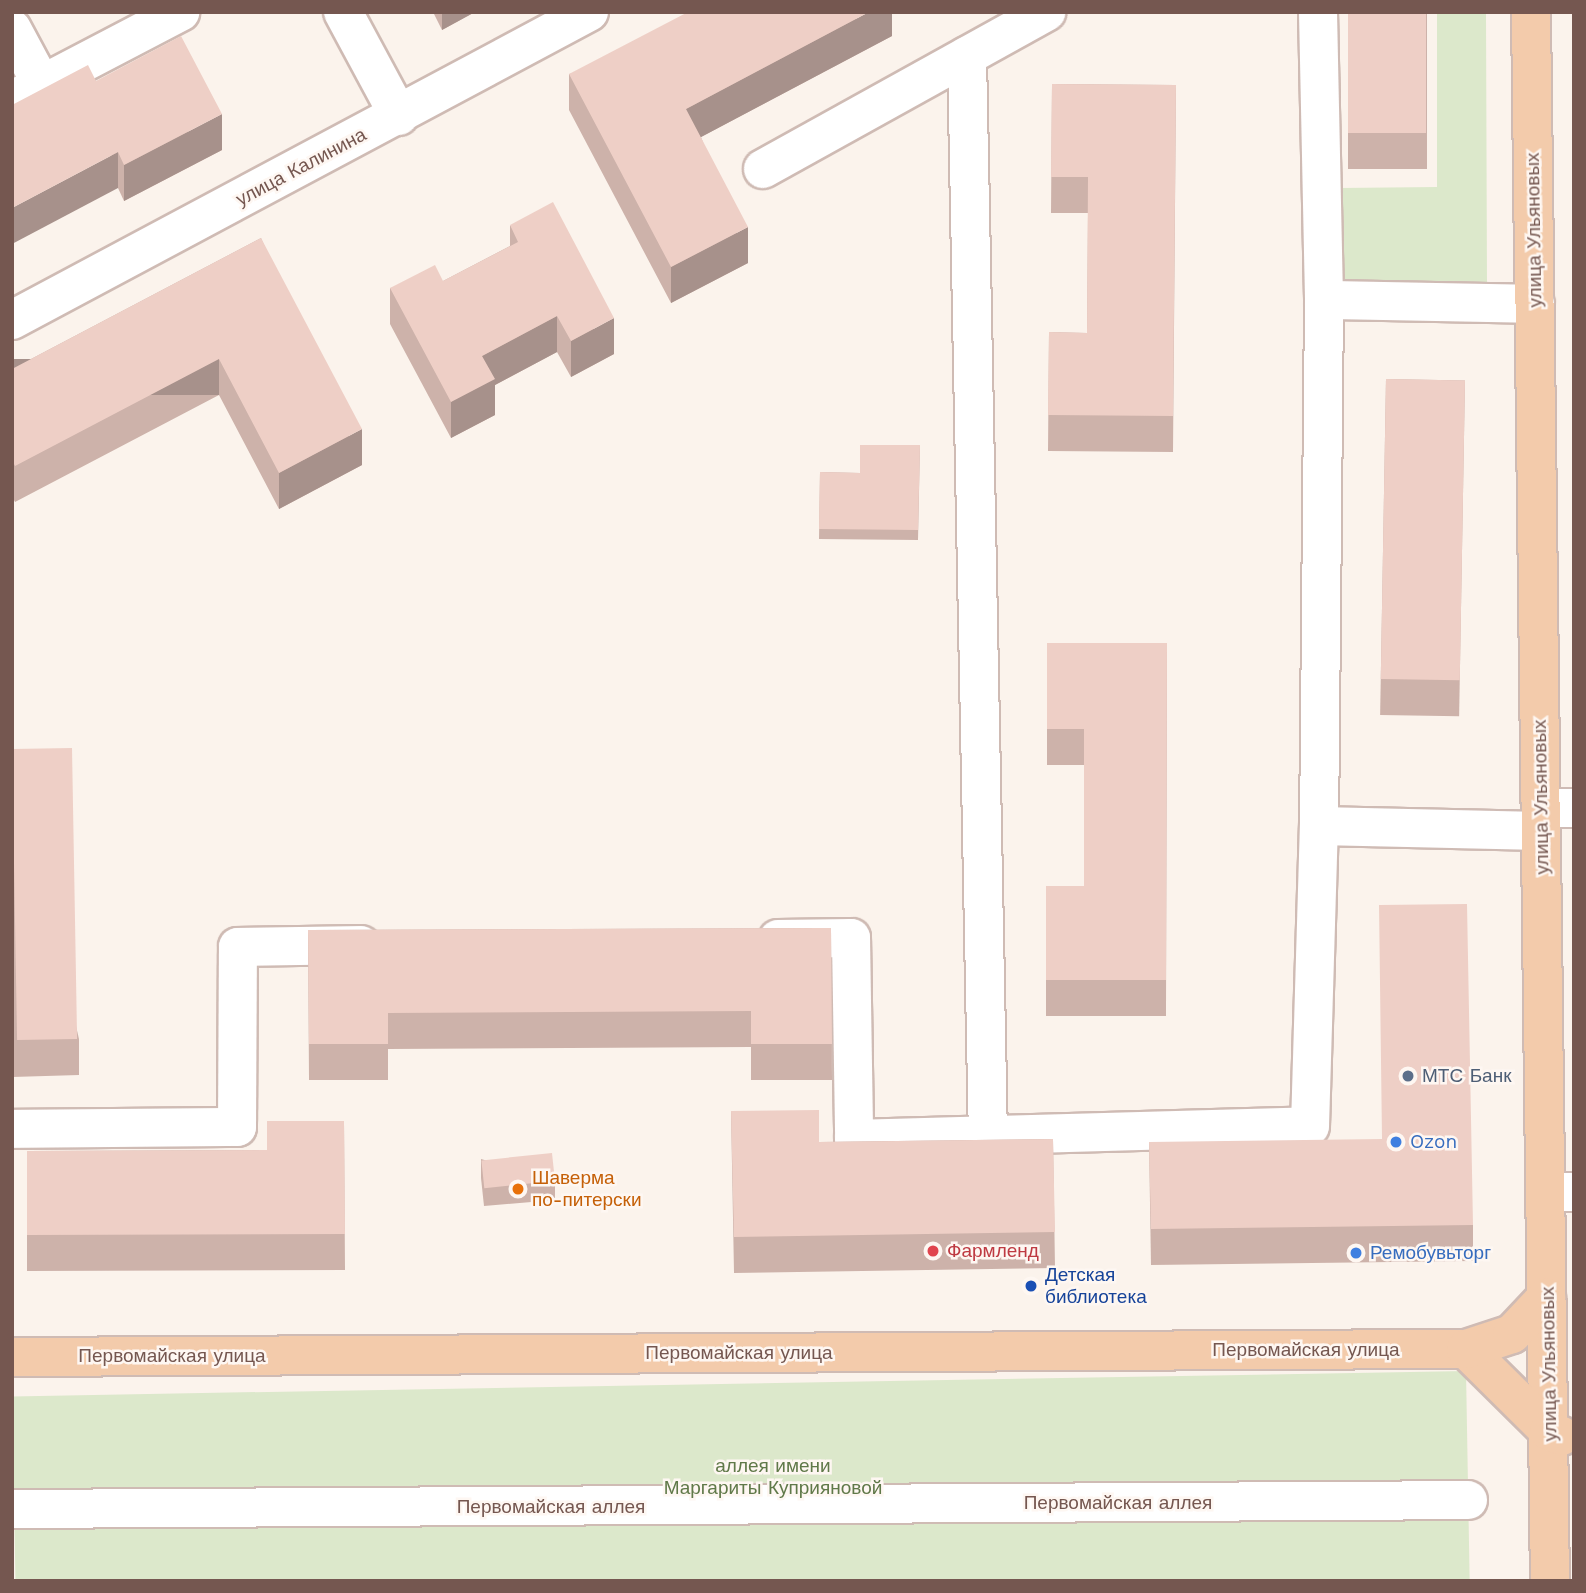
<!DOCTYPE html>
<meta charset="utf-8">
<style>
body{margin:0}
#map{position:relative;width:1586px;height:1593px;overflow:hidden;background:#fbf3ec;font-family:"Work Sans",sans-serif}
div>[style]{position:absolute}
.green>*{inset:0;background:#dce8cb;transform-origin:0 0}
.roads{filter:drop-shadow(2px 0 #cfbbb4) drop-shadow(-2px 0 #cfbbb4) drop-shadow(0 2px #cfbbb4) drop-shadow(0 -2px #cfbbb4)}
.minor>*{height:38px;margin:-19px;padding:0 19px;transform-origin:19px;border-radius:19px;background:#fff}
.major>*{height:38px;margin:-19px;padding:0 19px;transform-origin:19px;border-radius:19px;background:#f3cbab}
.wall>*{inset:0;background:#cdb2aa;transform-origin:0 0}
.shaded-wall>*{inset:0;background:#a7918b;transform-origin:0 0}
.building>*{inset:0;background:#eecfc6;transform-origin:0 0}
.dots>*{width:19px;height:19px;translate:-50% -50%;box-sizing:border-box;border:4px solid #fef7f2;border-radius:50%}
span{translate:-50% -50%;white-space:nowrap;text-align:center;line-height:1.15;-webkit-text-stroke:5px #fef7f2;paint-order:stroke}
.street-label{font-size:19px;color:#755750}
.service-label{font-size:19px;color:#4e5e75}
.left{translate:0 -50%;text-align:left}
.shop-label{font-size:19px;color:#366cbe}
.food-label{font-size:19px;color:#c56008}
.health-label{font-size:19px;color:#be3a42}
.transit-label{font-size:19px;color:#164399}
.park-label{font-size:19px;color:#607949}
.frame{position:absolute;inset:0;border:14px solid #755750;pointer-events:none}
</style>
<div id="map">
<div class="green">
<i style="clip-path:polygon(1437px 12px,1486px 12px,1487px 285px,1340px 286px,1340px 188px,1437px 187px)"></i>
<i style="left:1466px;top:1371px;width:210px;height:1454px;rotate:89deg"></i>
</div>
<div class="roads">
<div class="minor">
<i style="left:343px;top:12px;width:118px;rotate:61.7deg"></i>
<i style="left:1318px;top:12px;width:288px;rotate:88.8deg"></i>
<i style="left:12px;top:29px;width:64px;rotate:61.8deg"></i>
<i style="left:967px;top:56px;width:1082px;rotate:88.89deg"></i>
<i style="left:12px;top:100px;width:190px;rotate:-27.6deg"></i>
<i style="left:763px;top:169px;width:324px;rotate:-29deg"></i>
<i style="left:1535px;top:304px;width:211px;rotate:-178.9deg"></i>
<i style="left:1324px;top:300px;width:526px;rotate:90.54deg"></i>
<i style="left:1319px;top:826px;width:222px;rotate:1.3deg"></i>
<i style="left:12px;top:320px;width:654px;rotate:-28.09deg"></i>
<i style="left:1541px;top:808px;width:33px"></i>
<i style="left:778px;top:939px;width:73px;rotate:-0.8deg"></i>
<i style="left:851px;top:938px;width:201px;rotate:89.1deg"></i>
<i style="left:854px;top:1139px;width:456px;rotate:-1.6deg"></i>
<i style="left:1310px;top:1126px;width:300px;rotate:-88.3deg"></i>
<i style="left:12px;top:1129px;width:225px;rotate:-0.5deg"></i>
<i style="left:237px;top:1127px;width:180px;rotate:-89.7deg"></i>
<i style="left:238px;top:947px;width:123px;rotate:-0.9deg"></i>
<i style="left:1546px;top:1192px;width:28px"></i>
<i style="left:12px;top:1509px;width:1456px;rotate:-0.35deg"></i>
</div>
<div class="major">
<i style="left:1531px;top:12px;width:1569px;rotate:89.31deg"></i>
<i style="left:1466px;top:1349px;width:117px;rotate:44.7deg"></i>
<i style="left:1549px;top:1431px;width:14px;rotate:21deg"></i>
<i style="left:12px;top:1357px;width:1454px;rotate:-0.32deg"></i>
<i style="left:1466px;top:1349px;width:48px;rotate:-18.1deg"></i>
<i style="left:1512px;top:1334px;width:50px;rotate:-46.6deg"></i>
</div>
</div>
<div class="wall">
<i style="clip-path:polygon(433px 12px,475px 12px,442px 30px)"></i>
<i style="clip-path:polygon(892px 12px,892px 36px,701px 137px,748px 263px,671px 303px,569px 110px,569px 74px)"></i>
<i style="left:1348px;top:12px;width:79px;height:157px"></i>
<i style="clip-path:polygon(96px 81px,222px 150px,124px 201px,118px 188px)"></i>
<i style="clip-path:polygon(1052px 84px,1176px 85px,1173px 452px,1048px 451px,1049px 332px,1087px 333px,1088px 213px,1051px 213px)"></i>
<i style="clip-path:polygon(510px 225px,614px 354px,571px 377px,557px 352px,495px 385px,495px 415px,451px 438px,390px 324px,390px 288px,443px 281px,510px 246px)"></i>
<i style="clip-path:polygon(261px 238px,362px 465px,279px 509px,219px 395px,15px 502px,12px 496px,12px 369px)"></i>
<i style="left:1386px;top:379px;width:79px;height:336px;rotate:1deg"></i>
<i style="clip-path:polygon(920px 445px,918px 540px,819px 539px,820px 472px,860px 473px)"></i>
<i style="clip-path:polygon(1047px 643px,1167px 643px,1166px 1016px,1046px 1016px,1046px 886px,1084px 886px,1084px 765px,1047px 765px)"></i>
<i style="clip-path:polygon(12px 750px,79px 1039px,79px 1075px,12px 1077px)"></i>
<i style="clip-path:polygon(831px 928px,832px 1080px,751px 1080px,751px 1047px,388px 1049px,388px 1080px,309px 1080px,308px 930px)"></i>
<i style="clip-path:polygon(731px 1111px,819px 1142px,1053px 1139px,1055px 1268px,734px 1273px)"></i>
<i style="clip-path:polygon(344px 1121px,345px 1270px,27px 1271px,27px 1151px,267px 1150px)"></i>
<i style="clip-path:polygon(1149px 1142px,1473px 1225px,1473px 1261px,1151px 1265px)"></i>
<i style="clip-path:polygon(481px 1159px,555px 1181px,555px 1200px,484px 1206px,481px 1178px)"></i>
</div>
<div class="shaded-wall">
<i style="clip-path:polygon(442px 12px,475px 12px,442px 30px)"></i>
<i style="clip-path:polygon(869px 12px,892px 12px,892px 36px,686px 145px,686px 109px)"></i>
<i style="clip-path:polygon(222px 114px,222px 150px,124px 201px,124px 165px)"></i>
<i style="clip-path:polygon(118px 152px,118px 188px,12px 244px,12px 208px)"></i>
<i style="clip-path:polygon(748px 227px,748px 263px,671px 303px,671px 267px)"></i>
<i style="clip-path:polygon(557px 316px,557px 352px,495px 385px,495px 415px,451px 438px,451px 402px,482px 356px)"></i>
<i style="clip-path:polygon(614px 318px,614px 354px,571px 377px,571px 341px)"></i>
<i style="left:219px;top:359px;width:36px;height:230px;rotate:90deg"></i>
<i style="clip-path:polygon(362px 429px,362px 465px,279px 509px,279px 473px)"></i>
</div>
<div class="building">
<i style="clip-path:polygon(688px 12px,869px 12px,686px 109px,748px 227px,671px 267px,569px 74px)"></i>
<i style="left:1348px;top:12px;width:78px;height:121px"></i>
<i style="clip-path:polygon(181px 36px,222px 114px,124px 165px,118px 152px,12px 208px,12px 105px,88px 65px,96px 81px)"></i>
<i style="clip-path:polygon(1052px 84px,1176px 85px,1173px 416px,1048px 415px,1049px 332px,1087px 333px,1088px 177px,1051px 177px)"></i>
<i style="clip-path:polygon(553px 202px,614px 318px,571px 341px,557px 316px,482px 356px,495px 379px,451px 402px,390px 288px,435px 265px,443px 281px,518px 242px,510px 225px)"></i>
<i style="clip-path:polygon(261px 238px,362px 429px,279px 473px,219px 359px,15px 466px,12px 460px,12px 369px)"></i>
<i style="left:1386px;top:379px;width:79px;height:300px;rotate:1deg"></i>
<i style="clip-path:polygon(860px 445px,920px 445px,918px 530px,819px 529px,820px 472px,860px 473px)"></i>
<i style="clip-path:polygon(1047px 643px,1167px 643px,1166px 980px,1046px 980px,1046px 886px,1084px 886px,1084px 729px,1047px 729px)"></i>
<i style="left:72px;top:748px;width:291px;height:60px;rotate:89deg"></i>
<i style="clip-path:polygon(1467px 904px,1473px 1225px,1151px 1229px,1149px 1142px,1382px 1139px,1379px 905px)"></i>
<i style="clip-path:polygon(831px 928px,832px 1044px,751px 1044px,751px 1011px,388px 1013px,388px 1044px,309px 1044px,308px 930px)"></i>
<i style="clip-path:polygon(819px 1110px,819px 1142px,1053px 1139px,1055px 1232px,734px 1237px,731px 1111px)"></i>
<i style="clip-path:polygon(267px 1121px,344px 1121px,345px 1234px,27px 1235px,27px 1151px,267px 1150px)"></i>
<i style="left:552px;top:1153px;width:28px;height:71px;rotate:84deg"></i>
</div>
<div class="dots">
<i style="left:1408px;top:1076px;background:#5c6f8a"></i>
<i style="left:1396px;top:1142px;background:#3f7fe0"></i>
<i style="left:518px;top:1189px;background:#e8710a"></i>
<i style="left:933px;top:1251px;background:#e0444e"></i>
<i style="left:1356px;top:1253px;background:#3f7fe0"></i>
<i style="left:1031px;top:1286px;background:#1a4fb4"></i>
</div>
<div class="street-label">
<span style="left:301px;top:167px;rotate:-28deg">улица Калинина</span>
<span style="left:1534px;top:230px;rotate:-91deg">улица Ульяновых</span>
<span style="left:1541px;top:797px;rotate:-91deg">улица Ульяновых</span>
<span style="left:1306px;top:1350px">Первомайская улица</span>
<span style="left:739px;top:1353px">Первомайская улица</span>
<span style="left:172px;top:1356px">Первомайская улица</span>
<span style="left:1549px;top:1364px;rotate:-91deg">улица Ульяновых</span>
<span style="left:1118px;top:1503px">Первомайская аллея</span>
<span style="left:551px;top:1507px">Первомайская аллея</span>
</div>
<div class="service-label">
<span class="left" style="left:1422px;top:1076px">МТС Банк</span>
</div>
<div class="shop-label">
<span class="left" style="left:1410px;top:1142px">Ozon</span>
<span class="left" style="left:1370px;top:1253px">Ремобувьторг</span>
</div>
<div class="food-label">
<span class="left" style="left:532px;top:1189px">Шаверма<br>по-питерски</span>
</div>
<div class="health-label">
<span class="left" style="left:947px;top:1251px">Фармленд</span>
</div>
<div class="transit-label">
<span class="left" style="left:1045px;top:1286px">Детская<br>библиотека</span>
</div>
<div class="park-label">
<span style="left:773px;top:1477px">аллея имени<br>Маргариты Куприяновой</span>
</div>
<div class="frame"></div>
</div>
